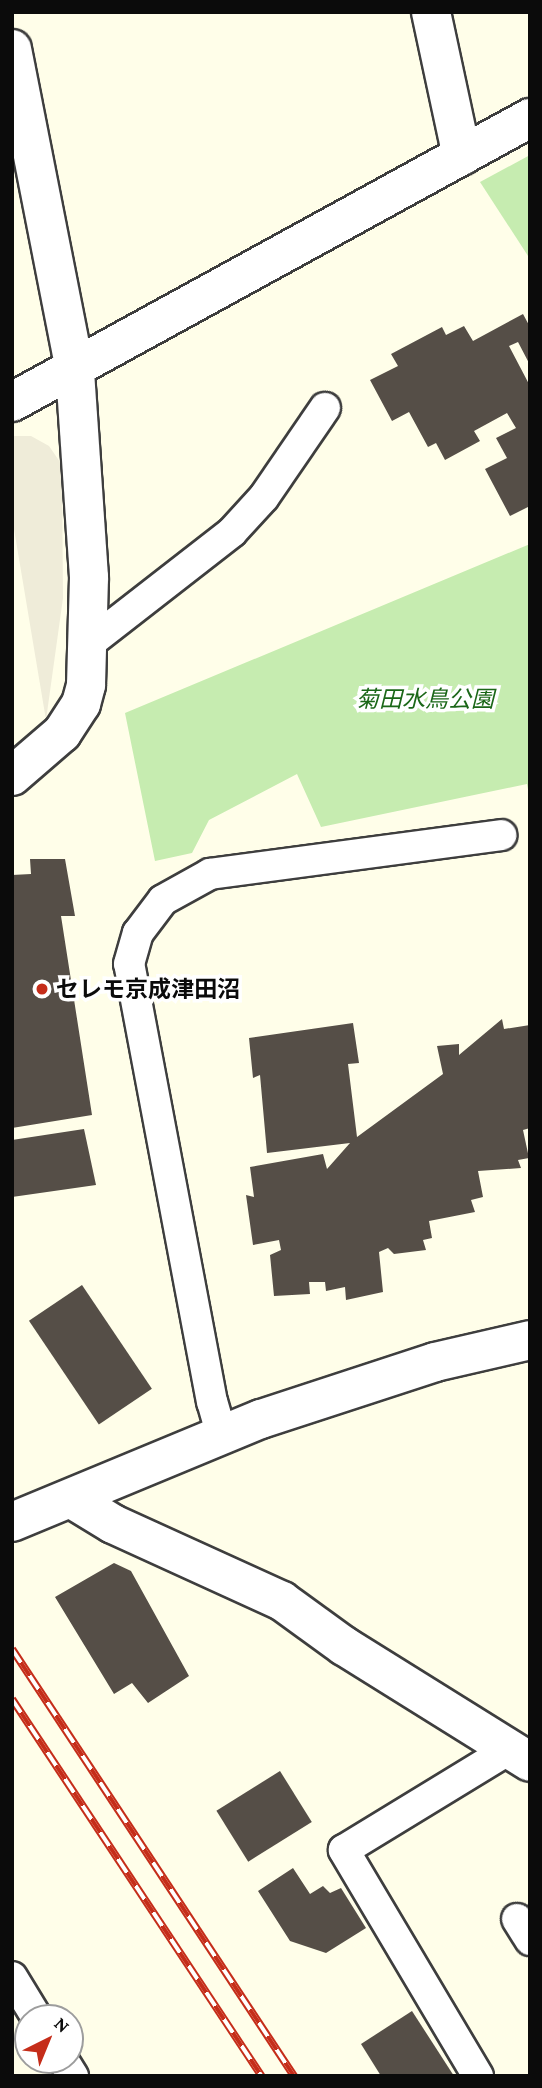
<!DOCTYPE html>
<meta charset="utf-8">
<style>
body{margin:0}
#map{position:relative;width:542px;height:2088px;overflow:hidden;background:#fffee9;font-family:"Crimson Pro","Noto Sans JP",serif}
div>[style]{position:absolute}
.green>*{inset:0;background:#c6ecb0}
.plaza>*{inset:0;background:#efecd9}
.building>*{inset:0;background:#554e47;transform-origin:0 0}
.roads{filter:drop-shadow(2px 0 #3e3e3e) drop-shadow(-2px 0 #3e3e3e) drop-shadow(0 2px #3e3e3e) drop-shadow(0 -2px #3e3e3e)}
.service>*{height:30px;margin:-15px;padding:0 15px;transform-origin:15px;border-radius:15px;background:#fff}
.minor>*{height:38px;margin:-19px;padding:0 19px;transform-origin:19px;border-radius:19px;background:#fff}
.tertiary>*{height:38px;margin:-19px;padding:0 19px;transform-origin:19px;border-radius:19px;background:#fff}
.rail>*{height:8px;margin-top:-4px;transform-origin:0;background:repeating-linear-gradient(90deg,#fff 0 16px,#c52d1a 0 32px);box-sizing:border-box;border-block:2px solid #c52d1a}
.dots>*{width:19px;height:19px;translate:-50% -50%;box-sizing:border-box;border:4px solid #fff;border-radius:50%}
span{translate:-50% -50%;white-space:nowrap;text-align:center;line-height:1.15;-webkit-text-stroke:7px #fff;paint-order:stroke}
.park-label{font-size:23px;color:#1b6718;font-style:italic}
.poi-label{font-size:23px;color:#0b0b0b;font-weight:700}
.left{translate:0 -50%;text-align:left}
.frame{position:absolute;inset:0;border:14px solid #0b0b0b;pointer-events:none}
.north{position:absolute;left:14px;top:2004px;width:70px;height:70px;box-sizing:border-box;background:#fff;border:2px solid #9d9d9d;border-radius:50%;rotate:43deg;font-size:19px;font-weight:700;line-height:28px;text-align:center;color:#0b0b0b}
.north::after{content:'';display:block;margin:auto;width:24px;height:32px;background:#c52d1a;clip-path:polygon(50% 0,100% 100%,50% 72%,0 100%)}
</style>
<div id="map">
<div class="green">
<i style="clip-path:polygon(530px 155px,530px 259px,480px 182px)"></i>
<i style="clip-path:polygon(530px 544px,530px 800px,527px 784px,321px 827px,297px 774px,209px 820px,192px 853px,155px 861px,125px 713px)"></i>
</div>
<div class="plaza">
<i style="clip-path:polygon(12px 436px,31px 436px,49px 446px,62px 465px,63px 598px,46px 720px,12px 517px)"></i>
</div>
<div class="building">
<i style="clip-path:polygon(523px 314px,530px 327px,530px 365px,518px 342px,509px 346px,530px 386px,530px 506px,510px 516px,485px 469px,507px 458px,496px 438px,516px 428px,507px 413px,474px 431px,480px 441px,445px 460px,436px 443px,428px 447px,409px 412px,392px 421px,370px 380px,398px 366px,391px 354px,442px 327px,446px 335px,464px 326px,473px 341px)"></i>
<i style="clip-path:polygon(30px 859px,65px 859px,75px 916px,61px 916px,92px 1115px,12px 1128px,12px 875px,31px 874px)"></i>
<i style="clip-path:polygon(502px 1019px,504px 1029px,530px 1025px,530px 1128px,523px 1130px,529px 1158px,518px 1160px,521px 1168px,478px 1171px,483px 1197px,471px 1200px,475px 1212px,429px 1221px,432px 1238px,423px 1240px,426px 1250px,394px 1254px,388px 1248px,379px 1252px,383px 1292px,346px 1300px,345px 1287px,326px 1291px,325px 1282px,309px 1282px,310px 1294px,274px 1296px,270px 1255px,281px 1250px,279px 1240px,253px 1245px,246px 1195px,254px 1197px,250px 1167px,323px 1154px,327px 1169px,350px 1143px,267px 1153px,260px 1075px,253px 1078px,249px 1038px,353px 1023px,359px 1063px,348px 1064px,357px 1137px,443px 1074px,437px 1046px,459px 1044px,459px 1055px)"></i>
<i style="clip-path:polygon(84px 1129px,96px 1185px,12px 1197px,12px 1140px)"></i>
<i style="left:82px;top:1285px;width:125px;height:64px;rotate:56deg"></i>
<i style="clip-path:polygon(114px 1563px,131px 1571px,189px 1676px,148px 1703px,132px 1683px,114px 1694px,55px 1597px)"></i>
<i style="left:280px;top:1771px;width:60px;height:75px;rotate:58deg"></i>
<i style="clip-path:polygon(293px 1868px,310px 1894px,323px 1886px,330px 1893px,341px 1888px,366px 1928px,326px 1953px,290px 1941px,258px 1891px)"></i>
<i style="clip-path:polygon(412px 2011px,454px 2076px,381px 2076px,361px 2044px)"></i>
</div>
<div class="roads">
<div class="service">
<i style="left:87px;top:645px;width:184px;rotate:-37.9deg"></i>
<i style="left:232px;top:532px;width:47px;rotate:-47.6deg"></i>
<i style="left:264px;top:497px;width:108px;rotate:-55.6deg"></i>
<i style="left:222px;top:1436px;width:35px;rotate:-106deg"></i>
<i style="left:212px;top:1402px;width:446px;rotate:-100.7deg"></i>
<i style="left:129px;top:964px;width:32px;rotate:-74deg"></i>
<i style="left:138px;top:933px;width:41px;rotate:-52.9deg"></i>
<i style="left:163px;top:900px;width:54px;rotate:-29deg"></i>
<i style="left:210px;top:874px;width:294px;rotate:-7.6deg"></i>
<i style="left:517px;top:1919px;width:25px;rotate:58deg"></i>
<i style="left:12px;top:1977px;width:48px;rotate:58.6deg"></i>
<i style="left:63px;top:2060px;width:19px;rotate:58deg"></i>
<i style="left:478px;top:2076px;width:263px;rotate:-120.7deg"></i>
<i style="left:344px;top:1850px;width:192px;rotate:-31.4deg"></i>
</div>
<div class="minor">
<i style="left:431px;top:12px;width:147px;rotate:77.9deg"></i>
<i style="left:12px;top:402px;width:591px;rotate:-28.73deg"></i>
<i style="left:12px;top:776px;width:66px;rotate:-40.7deg"></i>
<i style="left:62px;top:733px;width:35px;rotate:-57deg"></i>
<i style="left:81px;top:704px;width:20px;rotate:-75deg"></i>
<i style="left:86px;top:685px;width:108px;rotate:-88.4deg"></i>
<i style="left:89px;top:577px;width:208px;rotate:-93.9deg"></i>
<i style="left:72px;top:1499px;width:48px;rotate:31.4deg"></i>
<i style="left:113px;top:1524px;width:186px;rotate:24.5deg"></i>
<i style="left:282px;top:1601px;width:77px;rotate:36deg"></i>
<i style="left:344px;top:1646px;width:219px;rotate:31.9deg"></i>
</div>
<div class="tertiary">
<i style="left:12px;top:49px;width:326px;rotate:78.9deg"></i>
<i style="left:12px;top:1522px;width:269px;rotate:-22.5deg"></i>
<i style="left:261px;top:1419px;width:183px;rotate:-18.1deg"></i>
<i style="left:435px;top:1362px;width:98px;rotate:-13deg"></i>
</div>
</div>
<div class="rail">
<i style="left:12px;top:1649px;width:512px;rotate:56.56deg"></i>
<i style="left:12px;top:1699px;width:452px;rotate:56.5deg"></i>
</div>
<div class="dots">
<i style="left:42px;top:989px;background:#c52d1a"></i>
</div>
<div class="park-label">
<span style="left:425px;top:699px">菊田水鳥公園</span>
</div>
<div class="poi-label">
<span class="left" style="left:56px;top:989px">セレモ京成津田沼</span>
</div>
<div class="frame"></div>
<div class="north">N</div>
</div>
